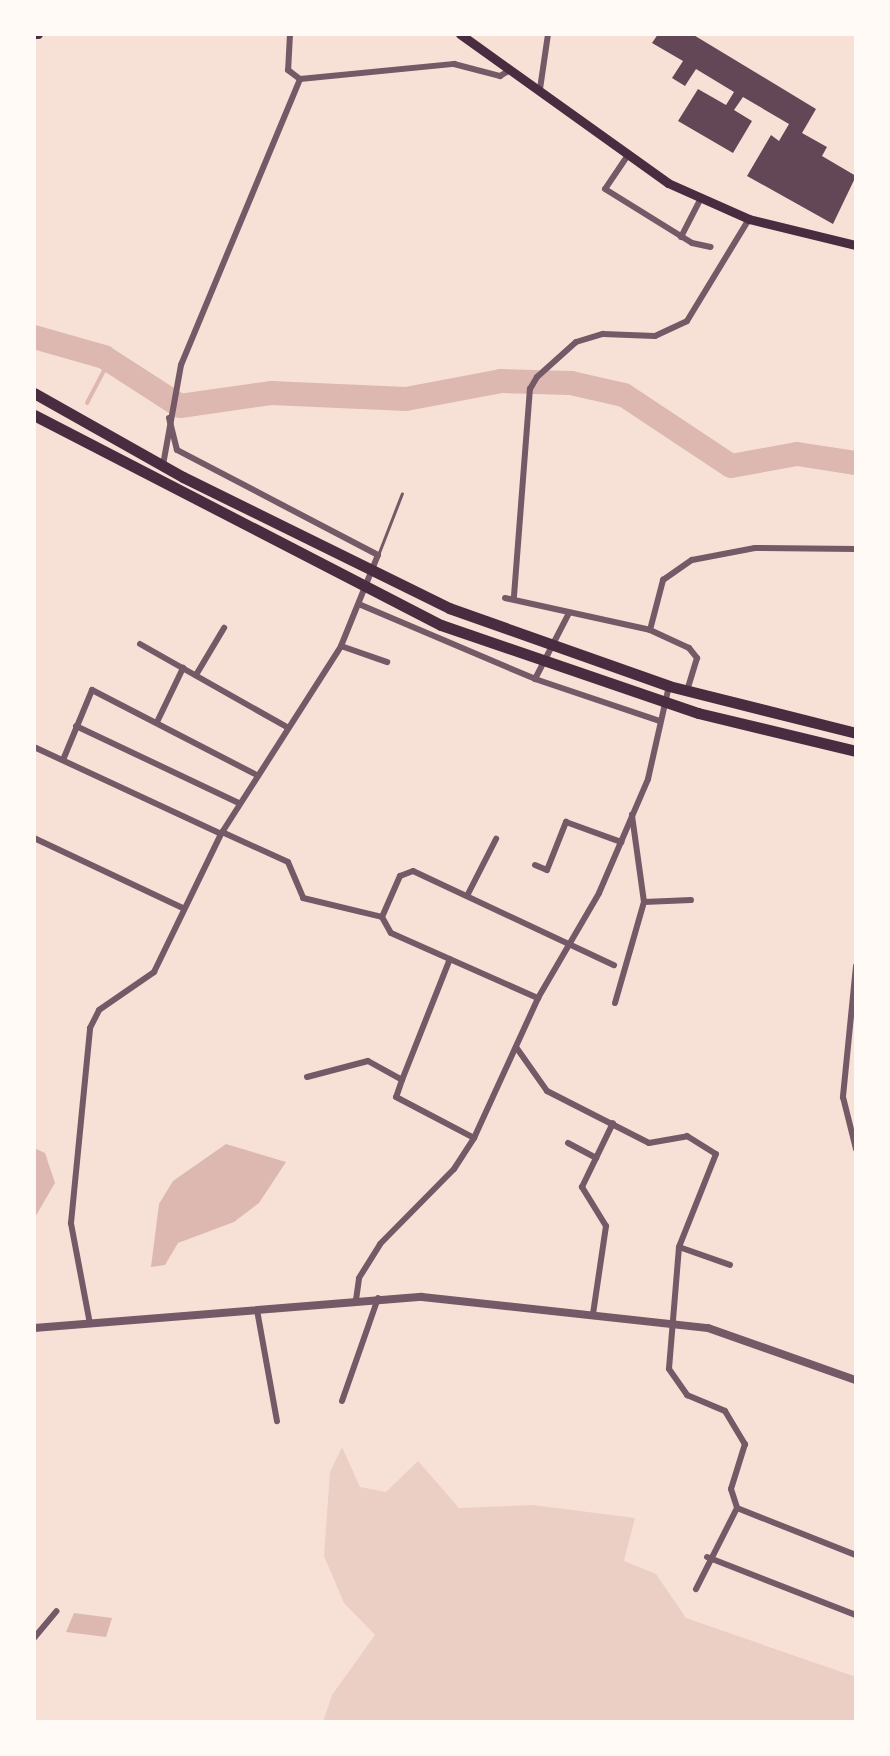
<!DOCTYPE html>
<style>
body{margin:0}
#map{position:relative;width:890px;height:1756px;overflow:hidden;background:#f7e1d7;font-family:Raleway,sans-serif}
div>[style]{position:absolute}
.green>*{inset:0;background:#ebcfc5}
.water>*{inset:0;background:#dcb8b0}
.stream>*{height:4px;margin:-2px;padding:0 2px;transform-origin:2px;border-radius:2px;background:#dcb8b0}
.river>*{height:24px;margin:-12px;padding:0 12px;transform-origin:12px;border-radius:12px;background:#dcb8b0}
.building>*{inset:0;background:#644757}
.service>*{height:3px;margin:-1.5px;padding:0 1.5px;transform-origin:1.5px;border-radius:1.5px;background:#755966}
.minor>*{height:6px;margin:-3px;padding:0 3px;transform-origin:3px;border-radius:3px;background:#755966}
.tertiary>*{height:8px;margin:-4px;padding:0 4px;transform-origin:4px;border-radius:4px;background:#755966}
.secondary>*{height:9px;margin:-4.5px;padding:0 4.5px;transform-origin:4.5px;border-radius:4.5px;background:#4a2c40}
.trunk>*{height:11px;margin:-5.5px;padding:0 5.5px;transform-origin:5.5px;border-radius:5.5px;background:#4a2c40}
span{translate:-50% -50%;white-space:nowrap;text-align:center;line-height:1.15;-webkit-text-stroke:6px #fffaf5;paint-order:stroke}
.frame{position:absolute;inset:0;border:36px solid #fffaf5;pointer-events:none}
</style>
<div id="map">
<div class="green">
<i style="clip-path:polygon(342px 1447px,360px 1487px,386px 1492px,418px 1461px,459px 1508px,533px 1505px,635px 1518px,624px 1561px,656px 1574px,686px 1618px,856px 1677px,856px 1722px,323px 1722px,332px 1695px,375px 1635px,344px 1603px,324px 1556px,330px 1472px)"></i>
</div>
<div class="water">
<i style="clip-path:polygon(226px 1144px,286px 1162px,259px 1203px,234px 1222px,178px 1243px,165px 1265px,151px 1267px,159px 1204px,173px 1181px)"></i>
<i style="clip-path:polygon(34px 1148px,45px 1153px,55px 1183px,34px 1219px)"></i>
<i style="clip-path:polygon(74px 1613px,112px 1618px,106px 1637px,66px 1632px)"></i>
</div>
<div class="stream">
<i style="left:87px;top:403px;width:47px;rotate:-62.4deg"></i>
</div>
<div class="river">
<i style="left:34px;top:337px;width:73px;rotate:15.9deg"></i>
<i style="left:104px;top:357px;width:90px;rotate:32.8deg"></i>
<i style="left:180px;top:406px;width:92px;rotate:-8.1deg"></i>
<i style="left:271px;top:393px;width:135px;rotate:2.5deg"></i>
<i style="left:406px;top:399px;width:97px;rotate:-10.7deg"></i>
<i style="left:501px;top:381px;width:70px;rotate:1.6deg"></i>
<i style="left:571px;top:383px;width:54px;rotate:12.8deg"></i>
<i style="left:624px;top:395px;width:128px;rotate:33.6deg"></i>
<i style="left:731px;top:466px;width:67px;rotate:-10.3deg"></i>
<i style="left:797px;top:454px;width:60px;rotate:8.7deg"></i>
</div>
<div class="building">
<i style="clip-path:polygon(658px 34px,692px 34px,816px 109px,802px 133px,827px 147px,822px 156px,856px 176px,833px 224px,747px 176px,771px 135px,779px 141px,789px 124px,743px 97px,734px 110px,752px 121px,733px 153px,678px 121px,698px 89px,726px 105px,734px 92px,696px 69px,685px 86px,672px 78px,683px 61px,652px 43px)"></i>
</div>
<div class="service">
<i style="left:378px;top:555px;width:66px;rotate:-68.8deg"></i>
</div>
<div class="minor">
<i style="left:290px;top:34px;width:36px;rotate:93deg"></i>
<i style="left:288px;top:70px;width:15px;rotate:37deg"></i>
<i style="left:300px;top:79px;width:155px;rotate:-5.6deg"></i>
<i style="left:454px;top:64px;width:48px;rotate:14.6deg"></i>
<i style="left:500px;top:76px;width:12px;rotate:-31deg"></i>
<i style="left:540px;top:89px;width:56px;rotate:-81.7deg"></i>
<i style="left:626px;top:158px;width:37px;rotate:124deg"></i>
<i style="left:605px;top:189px;width:102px;rotate:31.8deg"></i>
<i style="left:692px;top:243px;width:19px;rotate:12deg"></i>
<i style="left:681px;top:237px;width:42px;rotate:-62.8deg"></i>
<i style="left:163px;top:465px;width:102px;rotate:-79.8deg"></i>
<i style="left:181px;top:365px;width:310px;rotate:-67.4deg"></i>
<i style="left:514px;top:596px;width:208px;rotate:-85.6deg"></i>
<i style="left:530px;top:389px;width:14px;rotate:-60deg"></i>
<i style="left:537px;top:377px;width:52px;rotate:-41.9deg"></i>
<i style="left:576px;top:342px;width:28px;rotate:-17deg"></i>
<i style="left:603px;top:334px;width:52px;rotate:2.2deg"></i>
<i style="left:655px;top:336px;width:35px;rotate:-25deg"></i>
<i style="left:687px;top:321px;width:119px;rotate:-58.7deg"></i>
<i style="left:505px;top:598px;width:148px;rotate:12.4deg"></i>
<i style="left:650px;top:630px;width:43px;rotate:24.8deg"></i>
<i style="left:689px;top:648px;width:13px;rotate:51deg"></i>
<i style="left:697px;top:658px;width:34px;rotate:107deg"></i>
<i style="left:361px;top:605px;width:189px;rotate:23deg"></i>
<i style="left:535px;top:679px;width:132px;rotate:18.6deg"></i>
<i style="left:650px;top:630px;width:52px;rotate:-75.4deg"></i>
<i style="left:663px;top:580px;width:35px;rotate:-35deg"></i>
<i style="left:692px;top:560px;width:64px;rotate:-10.8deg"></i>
<i style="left:755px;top:548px;width:101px;rotate:0.6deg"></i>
<i style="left:140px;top:644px;width:167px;rotate:29.5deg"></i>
<i style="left:341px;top:646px;width:49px;rotate:19.2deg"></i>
<i style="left:196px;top:675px;width:55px;rotate:-59.2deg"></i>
<i style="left:535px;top:679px;width:74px;rotate:-62.7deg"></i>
<i style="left:158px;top:720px;width:58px;rotate:-64.3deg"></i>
<i style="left:76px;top:726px;width:180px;rotate:25.3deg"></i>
<i style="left:34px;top:747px;width:206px;rotate:24.9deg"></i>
<i style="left:63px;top:760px;width:76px;rotate:-67.5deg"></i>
<i style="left:92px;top:690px;width:183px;rotate:27.3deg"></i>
<i style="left:222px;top:832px;width:72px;rotate:24.4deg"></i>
<i style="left:288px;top:862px;width:39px;rotate:67deg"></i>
<i style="left:303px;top:898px;width:81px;rotate:13.5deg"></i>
<i style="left:382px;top:917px;width:18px;rotate:61deg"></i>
<i style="left:391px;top:933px;width:161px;rotate:23.9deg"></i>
<i style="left:34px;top:838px;width:165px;rotate:25.2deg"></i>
<i style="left:535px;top:865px;width:13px;rotate:23deg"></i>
<i style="left:547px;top:870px;width:52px;rotate:-68.4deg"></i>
<i style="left:566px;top:822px;width:59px;rotate:20deg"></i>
<i style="left:468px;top:894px;width:62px;rotate:-63deg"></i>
<i style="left:644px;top:902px;width:47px;rotate:-2.4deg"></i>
<i style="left:382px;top:917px;width:45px;rotate:-66.3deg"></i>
<i style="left:400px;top:876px;width:14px;rotate:-21deg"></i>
<i style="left:413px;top:871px;width:222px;rotate:25.1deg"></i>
<i style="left:856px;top:966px;width:132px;rotate:95.7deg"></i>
<i style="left:843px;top:1097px;width:54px;rotate:76deg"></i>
<i style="left:615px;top:1003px;width:105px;rotate:-74deg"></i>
<i style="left:644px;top:902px;width:88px;rotate:-97.9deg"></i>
<i style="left:516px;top:1047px;width:54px;rotate:54.8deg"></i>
<i style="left:547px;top:1091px;width:114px;rotate:27deg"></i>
<i style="left:649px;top:1143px;width:39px;rotate:-10deg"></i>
<i style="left:687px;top:1136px;width:34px;rotate:32deg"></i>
<i style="left:716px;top:1154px;width:100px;rotate:111.7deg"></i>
<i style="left:679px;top:1247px;width:122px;rotate:94.7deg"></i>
<i style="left:669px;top:1369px;width:32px;rotate:55deg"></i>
<i style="left:687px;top:1395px;width:41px;rotate:22.8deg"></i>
<i style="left:725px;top:1411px;width:39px;rotate:59deg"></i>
<i style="left:745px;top:1444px;width:47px;rotate:107.3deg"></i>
<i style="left:731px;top:1489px;width:20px;rotate:72deg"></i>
<i style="left:737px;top:1508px;width:91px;rotate:116.8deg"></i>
<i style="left:307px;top:1077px;width:63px;rotate:-14.7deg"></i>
<i style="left:368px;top:1061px;width:39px;rotate:29deg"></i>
<i style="left:402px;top:1080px;width:18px;rotate:109deg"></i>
<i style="left:396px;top:1097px;width:88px;rotate:27.7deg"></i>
<i style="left:402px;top:1080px;width:130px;rotate:-68.4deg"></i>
<i style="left:568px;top:1143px;width:32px;rotate:28deg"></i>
<i style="left:679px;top:1247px;width:54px;rotate:19.4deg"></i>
<i style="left:356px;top:1300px;width:22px;rotate:-82deg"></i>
<i style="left:359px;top:1278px;width:40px;rotate:-58deg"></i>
<i style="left:380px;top:1244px;width:105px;rotate:-45.4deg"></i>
<i style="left:454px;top:1169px;width:37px;rotate:-57deg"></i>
<i style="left:474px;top:1138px;width:154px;rotate:-65.4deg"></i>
<i style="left:538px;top:998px;width:121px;rotate:-59.8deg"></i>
<i style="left:599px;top:893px;width:124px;rotate:-66.7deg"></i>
<i style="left:648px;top:779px;width:95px;rotate:-77.3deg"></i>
<i style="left:257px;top:1310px;width:113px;rotate:79.8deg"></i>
<i style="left:593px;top:1314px;width:89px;rotate:-81.6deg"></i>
<i style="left:606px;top:1226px;width:46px;rotate:-121.6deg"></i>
<i style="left:582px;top:1187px;width:71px;rotate:-64.2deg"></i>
<i style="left:90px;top:1324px;width:103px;rotate:-100.7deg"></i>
<i style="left:71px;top:1223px;width:196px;rotate:-84.4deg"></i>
<i style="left:90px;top:1028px;width:20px;rotate:-63deg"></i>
<i style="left:99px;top:1010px;width:67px;rotate:-34.6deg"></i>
<i style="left:154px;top:972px;width:153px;rotate:-64.1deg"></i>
<i style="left:221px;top:834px;width:223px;rotate:-57.4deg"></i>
<i style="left:341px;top:646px;width:98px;rotate:-67.9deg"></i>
<i style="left:378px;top:555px;width:227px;rotate:-152.4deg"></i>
<i style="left:177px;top:450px;width:33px;rotate:-104deg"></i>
<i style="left:342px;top:1401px;width:109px;rotate:-70.7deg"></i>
<i style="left:737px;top:1508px;width:128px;rotate:21.6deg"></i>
<i style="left:707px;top:1557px;width:160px;rotate:21.3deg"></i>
<i style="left:34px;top:1638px;width:35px;rotate:-50deg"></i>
</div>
<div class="tertiary">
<i style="left:34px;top:1328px;width:389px;rotate:-4.6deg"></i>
<i style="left:422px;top:1297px;width:288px;rotate:6.2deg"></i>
<i style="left:708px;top:1328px;width:157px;rotate:19.4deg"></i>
</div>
<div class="secondary">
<i style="left:34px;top:34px;width:4px"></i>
<i style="left:460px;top:34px;width:256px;rotate:35.6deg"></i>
<i style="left:668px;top:183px;width:89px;rotate:24deg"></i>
<i style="left:749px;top:219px;width:110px;rotate:13.7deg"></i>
</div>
<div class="trunk">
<i style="left:34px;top:393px;width:171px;rotate:29.4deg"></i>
<i style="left:183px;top:477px;width:297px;rotate:26.2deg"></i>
<i style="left:449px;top:608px;width:233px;rotate:19.5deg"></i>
<i style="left:669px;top:686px;width:193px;rotate:14.1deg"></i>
<i style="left:34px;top:415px;width:458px;rotate:27.3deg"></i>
<i style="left:441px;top:625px;width:272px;rotate:18.9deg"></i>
<i style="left:698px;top:713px;width:163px;rotate:13.5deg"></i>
</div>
<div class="frame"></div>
</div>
